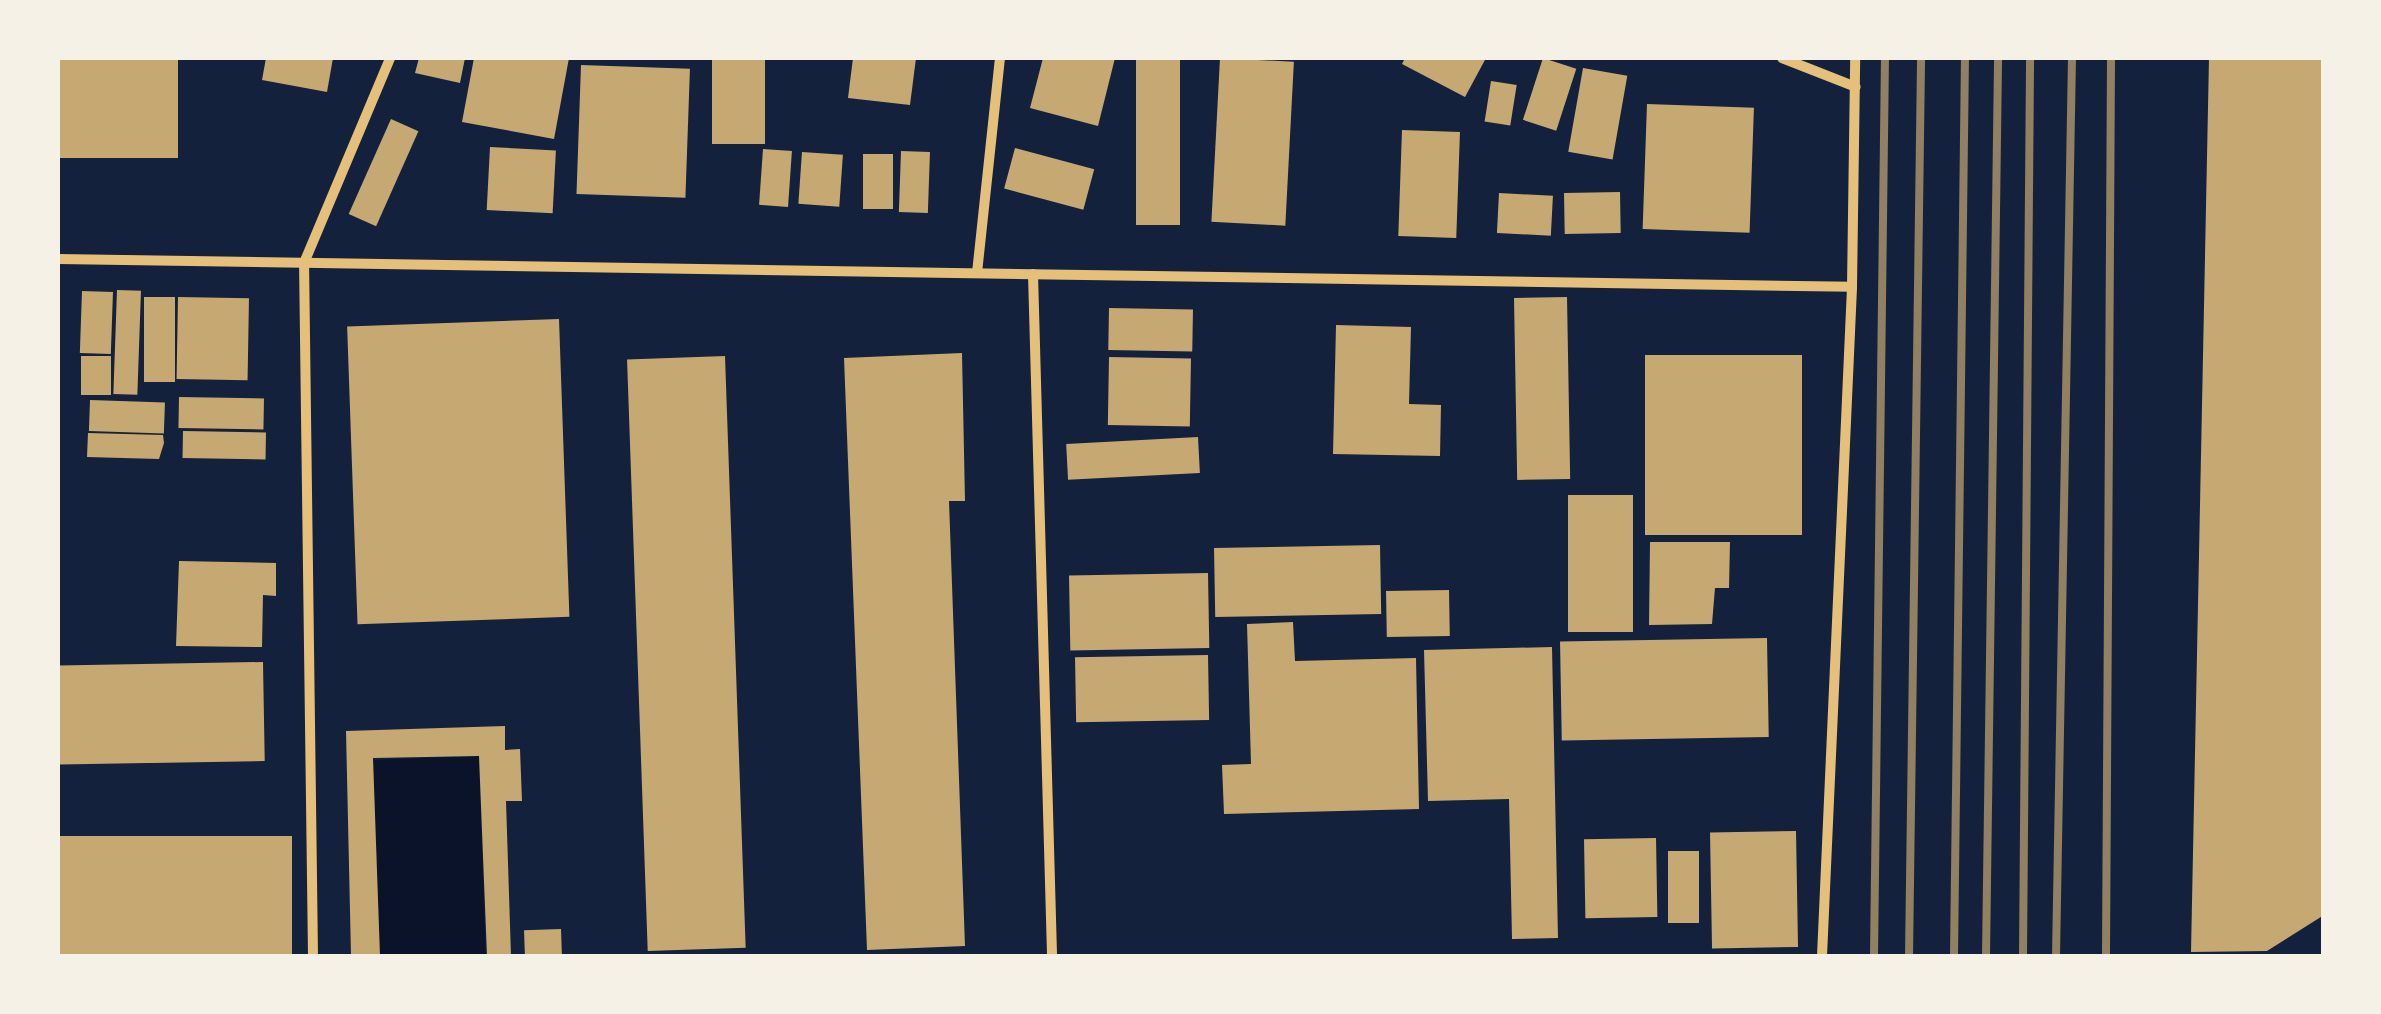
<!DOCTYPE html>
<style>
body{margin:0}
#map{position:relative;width:2381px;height:1014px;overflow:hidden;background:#14213d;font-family:"Asap Condensed",sans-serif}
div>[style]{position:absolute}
.water>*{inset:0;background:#0b132b;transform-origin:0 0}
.building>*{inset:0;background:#c6a872;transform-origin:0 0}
.minor>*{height:10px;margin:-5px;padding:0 5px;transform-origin:5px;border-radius:5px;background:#e5c07b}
.rail>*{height:8px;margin:-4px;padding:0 4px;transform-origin:4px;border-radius:4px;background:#918062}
span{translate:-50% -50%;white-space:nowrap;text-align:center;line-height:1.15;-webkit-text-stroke:9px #f6f1e7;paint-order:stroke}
.frame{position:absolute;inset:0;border:60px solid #f6f1e7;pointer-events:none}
</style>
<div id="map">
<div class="water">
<i style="left:479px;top:756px;width:200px;height:106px;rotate:88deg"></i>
</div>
<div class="building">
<i style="left:58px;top:58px;width:120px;height:100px"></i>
<i style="clip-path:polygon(266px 58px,333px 58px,327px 92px,262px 80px)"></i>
<i style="clip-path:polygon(419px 58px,465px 58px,460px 83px,415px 73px)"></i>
<i style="clip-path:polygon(474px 58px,569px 58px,554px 139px,462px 122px)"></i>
<i style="left:712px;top:58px;width:53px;height:86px"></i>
<i style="clip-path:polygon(853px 58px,916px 58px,910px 105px,848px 98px)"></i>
<i style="clip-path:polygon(1043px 58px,1115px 58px,1098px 126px,1030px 108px)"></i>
<i style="left:1136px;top:58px;width:44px;height:167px"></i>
<i style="left:1220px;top:58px;width:74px;height:164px;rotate:3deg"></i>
<i style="clip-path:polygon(1405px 58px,1486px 58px,1465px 97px,1402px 64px)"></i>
<i style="left:1543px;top:58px;width:35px;height:65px;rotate:18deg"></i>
<i style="clip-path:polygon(2209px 58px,2324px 58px,2324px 915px,2267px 951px,2191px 952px)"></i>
<i style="left:581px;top:65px;width:109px;height:129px;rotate:2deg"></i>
<i style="left:1583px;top:68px;width:45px;height:85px;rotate:10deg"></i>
<i style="left:1491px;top:81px;width:26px;height:41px;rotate:9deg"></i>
<i style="left:1647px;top:104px;width:107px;height:125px;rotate:2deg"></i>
<i style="left:391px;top:119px;width:30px;height:104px;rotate:24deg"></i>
<i style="left:1402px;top:130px;width:58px;height:106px;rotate:2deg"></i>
<i style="left:490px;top:147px;width:66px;height:63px;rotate:3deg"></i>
<i style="left:1015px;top:148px;width:82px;height:42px;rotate:15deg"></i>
<i style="left:763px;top:149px;width:29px;height:56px;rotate:4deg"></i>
<i style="left:901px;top:151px;width:29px;height:61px;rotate:2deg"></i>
<i style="left:802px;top:152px;width:41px;height:52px;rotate:4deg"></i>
<i style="left:863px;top:154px;width:30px;height:55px"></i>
<i style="left:1620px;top:192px;width:41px;height:56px;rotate:89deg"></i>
<i style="left:1499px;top:193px;width:54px;height:40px;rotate:3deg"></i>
<i style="left:117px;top:290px;width:24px;height:104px;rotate:2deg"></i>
<i style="left:82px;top:291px;width:31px;height:62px;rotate:2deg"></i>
<i style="left:144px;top:297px;width:31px;height:85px"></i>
<i style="left:178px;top:297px;width:71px;height:82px;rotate:1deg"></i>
<i style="left:1567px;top:297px;width:182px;height:53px;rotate:89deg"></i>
<i style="left:1109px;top:308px;width:84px;height:42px;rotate:1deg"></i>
<i style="left:559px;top:319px;width:298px;height:212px;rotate:88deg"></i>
<i style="clip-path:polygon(1336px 325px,1411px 327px,1409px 404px,1441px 405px,1440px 456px,1333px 454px)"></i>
<i style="clip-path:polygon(962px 353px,965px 501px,949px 501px,965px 946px,867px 950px,844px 358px)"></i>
<i style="left:1645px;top:355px;width:157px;height:180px"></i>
<i style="left:81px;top:356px;width:30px;height:39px"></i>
<i style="left:725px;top:356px;width:592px;height:98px;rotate:88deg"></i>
<i style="left:1109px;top:357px;width:82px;height:68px;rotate:1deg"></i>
<i style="left:179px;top:397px;width:85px;height:31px;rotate:1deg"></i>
<i style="left:90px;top:400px;width:75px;height:31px;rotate:2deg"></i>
<i style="left:183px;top:431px;width:83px;height:27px;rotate:1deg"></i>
<i style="clip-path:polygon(88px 433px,163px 435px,164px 443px,159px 459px,87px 457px)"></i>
<i style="left:1198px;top:437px;width:36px;height:132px;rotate:87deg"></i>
<i style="left:1633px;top:495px;width:137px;height:65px;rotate:90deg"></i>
<i style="clip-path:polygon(1650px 542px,1730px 542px,1729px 588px,1715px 588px,1712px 624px,1649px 625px)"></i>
<i style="left:1380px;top:545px;width:69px;height:166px;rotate:89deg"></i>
<i style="clip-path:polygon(179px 561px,276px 563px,276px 596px,263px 595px,262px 647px,176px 646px)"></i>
<i style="left:1208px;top:573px;width:75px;height:139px;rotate:89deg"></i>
<i style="left:1449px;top:590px;width:46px;height:63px;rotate:89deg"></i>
<i style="clip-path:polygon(1293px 622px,1295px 661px,1416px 658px,1419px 809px,1224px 814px,1222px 765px,1251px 764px,1247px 624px)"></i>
<i style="left:1767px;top:638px;width:99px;height:207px;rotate:89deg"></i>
<i style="clip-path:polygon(1552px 647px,1558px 938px,1512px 939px,1509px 799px,1428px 801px,1424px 650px)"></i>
<i style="left:1208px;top:655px;width:65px;height:133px;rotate:89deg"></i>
<i style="left:263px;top:662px;width:99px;height:205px;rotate:89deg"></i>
<i style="clip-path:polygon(505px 726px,505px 750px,520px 749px,522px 801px,506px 801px,511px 956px,487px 956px,479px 756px,373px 758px,380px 956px,351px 956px,346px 731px)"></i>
<i style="left:1796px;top:831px;width:116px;height:86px;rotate:89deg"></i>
<i style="left:58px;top:836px;width:234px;height:120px"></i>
<i style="left:1656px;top:838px;width:79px;height:72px;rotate:89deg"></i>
<i style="left:1668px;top:851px;width:31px;height:72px"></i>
<i style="left:561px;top:929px;width:27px;height:37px;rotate:88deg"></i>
</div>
<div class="minor">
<i style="left:1782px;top:58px;width:79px;rotate:21.4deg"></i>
<i style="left:58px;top:259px;width:1794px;rotate:0.89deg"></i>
<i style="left:977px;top:273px;width:216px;rotate:-83.9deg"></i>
<i style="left:1033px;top:274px;width:682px;rotate:88.4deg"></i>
<i style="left:313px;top:956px;width:693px;rotate:-90.74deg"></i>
<i style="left:304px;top:263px;width:222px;rotate:-67.2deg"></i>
<i style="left:1822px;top:956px;width:670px;rotate:-87.43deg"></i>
<i style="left:1852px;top:287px;width:229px;rotate:-89.2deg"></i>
</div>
<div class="rail">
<i style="left:1874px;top:956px;width:898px;rotate:-89.3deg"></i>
<i style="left:1909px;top:956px;width:898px;rotate:-89.23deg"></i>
<i style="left:1954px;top:956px;width:898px;rotate:-89.3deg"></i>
<i style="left:1986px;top:956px;width:898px;rotate:-89.23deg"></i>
<i style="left:2023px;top:956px;width:898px;rotate:-89.55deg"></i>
<i style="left:2056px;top:956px;width:898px;rotate:-88.98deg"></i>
<i style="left:2106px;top:956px;width:898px;rotate:-89.68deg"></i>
</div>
<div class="frame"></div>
</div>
